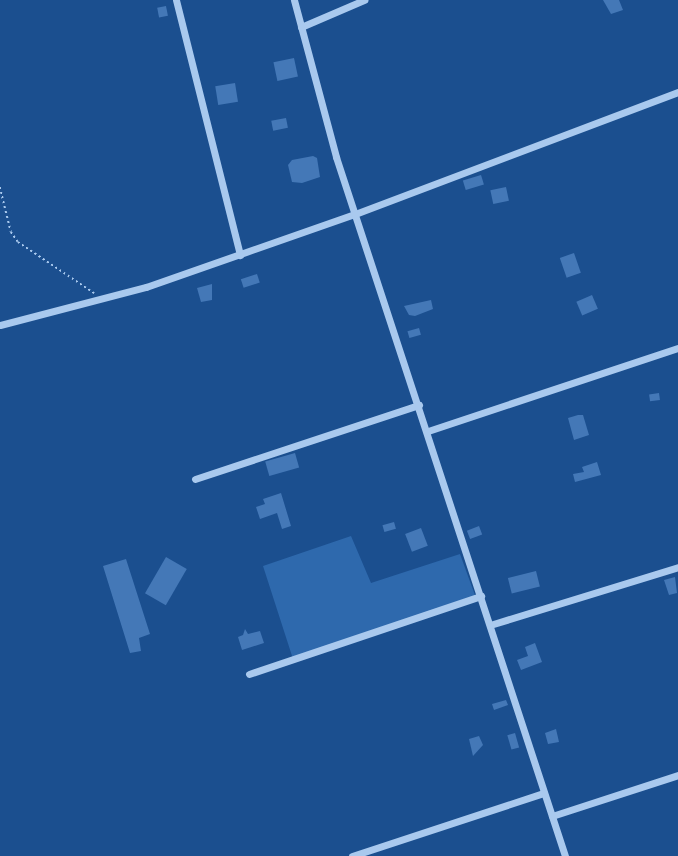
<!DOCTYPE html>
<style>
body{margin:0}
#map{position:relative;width:678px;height:856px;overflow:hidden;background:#1b4f8f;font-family:Inter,sans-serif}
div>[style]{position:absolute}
.green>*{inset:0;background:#2e69ad}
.building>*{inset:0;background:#4478b7;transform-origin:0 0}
.path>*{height:1.5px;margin-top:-0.75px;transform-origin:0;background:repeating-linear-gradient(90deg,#a9c9ee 0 2px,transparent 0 5px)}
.minor>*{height:7px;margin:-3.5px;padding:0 3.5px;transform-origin:3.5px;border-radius:3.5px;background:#a9c9ee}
span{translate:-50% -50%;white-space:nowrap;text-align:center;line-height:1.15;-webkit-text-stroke:3px #1b4f8f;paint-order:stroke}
</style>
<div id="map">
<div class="green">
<i style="clip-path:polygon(351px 536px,371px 583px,460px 554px,476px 598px,293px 659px,263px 566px)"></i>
</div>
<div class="building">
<i style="clip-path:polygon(603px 0,619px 0,623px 10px,611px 14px)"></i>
<i style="left:166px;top:6px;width:10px;height:9px;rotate:79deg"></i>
<i style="left:294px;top:58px;width:19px;height:21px;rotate:78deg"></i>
<i style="left:235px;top:83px;width:19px;height:20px;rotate:81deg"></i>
<i style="left:286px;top:118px;width:10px;height:15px;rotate:79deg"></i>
<i style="clip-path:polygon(313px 156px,317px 158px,320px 177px,302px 183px,292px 182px,288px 165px,292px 160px)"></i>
<i style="left:481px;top:175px;width:10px;height:19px;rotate:73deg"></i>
<i style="left:506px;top:187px;width:14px;height:16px;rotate:78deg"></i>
<i style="left:574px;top:253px;width:21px;height:15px;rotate:71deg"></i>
<i style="left:257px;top:274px;width:9px;height:17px;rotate:72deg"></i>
<i style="clip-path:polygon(212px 284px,212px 300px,201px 302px,197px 288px)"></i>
<i style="left:592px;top:295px;width:15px;height:17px;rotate:67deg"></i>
<i style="clip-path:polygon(431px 300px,433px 309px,415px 316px,409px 315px,404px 306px)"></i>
<i style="left:419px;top:328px;width:7px;height:12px;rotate:74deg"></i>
<i style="left:659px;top:393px;width:7px;height:10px;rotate:82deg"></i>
<i style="clip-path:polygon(578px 415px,583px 415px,589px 435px,574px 440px,568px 418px)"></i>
<i style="left:295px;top:453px;width:15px;height:31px;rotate:74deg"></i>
<i style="clip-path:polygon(597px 462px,601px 475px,575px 482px,573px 474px,584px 472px,582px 467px)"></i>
<i style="clip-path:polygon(281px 493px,291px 526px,282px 529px,277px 513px,260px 519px,256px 507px,265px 504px,263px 499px)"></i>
<i style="left:394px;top:522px;width:7px;height:12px;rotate:74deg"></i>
<i style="left:479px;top:526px;width:9px;height:13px;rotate:69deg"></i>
<i style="left:421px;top:528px;width:19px;height:17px;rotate:69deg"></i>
<i style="left:166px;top:557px;width:24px;height:42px;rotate:30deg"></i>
<i style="clip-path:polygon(126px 559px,150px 634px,139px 638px,141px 651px,130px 653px,103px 566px)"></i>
<i style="left:536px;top:571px;width:16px;height:29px;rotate:76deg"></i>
<i style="clip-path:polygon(675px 577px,677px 593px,669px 595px,664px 580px)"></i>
<i style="clip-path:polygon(245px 629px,248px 634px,260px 631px,264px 643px,242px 650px,238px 637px,243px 635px)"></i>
<i style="clip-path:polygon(535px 643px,542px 662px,521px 670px,517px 660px,528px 656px,525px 647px)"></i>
<i style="clip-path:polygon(506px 700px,508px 705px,494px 710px,492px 704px)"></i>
<i style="clip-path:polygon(556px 729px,559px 742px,548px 744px,545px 733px)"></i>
<i style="left:515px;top:733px;width:15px;height:8px;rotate:74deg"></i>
<i style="clip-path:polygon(479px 736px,483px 745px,473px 756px,469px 739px)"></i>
</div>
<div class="path">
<i style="left:0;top:187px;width:46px;rotate:76.3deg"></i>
<i style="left:11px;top:232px;width:12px;rotate:55deg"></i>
<i style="left:18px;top:242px;width:92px;rotate:33.9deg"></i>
</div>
<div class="minor">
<i style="left:176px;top:0;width:263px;rotate:75.9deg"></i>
<i style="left:294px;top:0;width:163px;rotate:75deg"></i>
<i style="left:336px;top:157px;width:736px;rotate:71.86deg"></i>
<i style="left:301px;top:27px;width:69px;rotate:-23.2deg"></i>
<i style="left:0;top:325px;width:151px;rotate:-14.6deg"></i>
<i style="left:146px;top:287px;width:221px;rotate:-19.3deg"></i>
<i style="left:355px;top:214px;width:345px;rotate:-20.7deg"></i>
<i style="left:428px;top:431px;width:263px;rotate:-18.4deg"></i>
<i style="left:195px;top:479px;width:236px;rotate:-18.3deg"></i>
<i style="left:490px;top:625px;width:197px;rotate:-17.1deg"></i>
<i style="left:249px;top:674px;width:245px;rotate:-18.6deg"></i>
<i style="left:552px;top:816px;width:133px;rotate:-18deg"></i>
<i style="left:352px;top:856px;width:202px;rotate:-18.2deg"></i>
</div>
</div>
